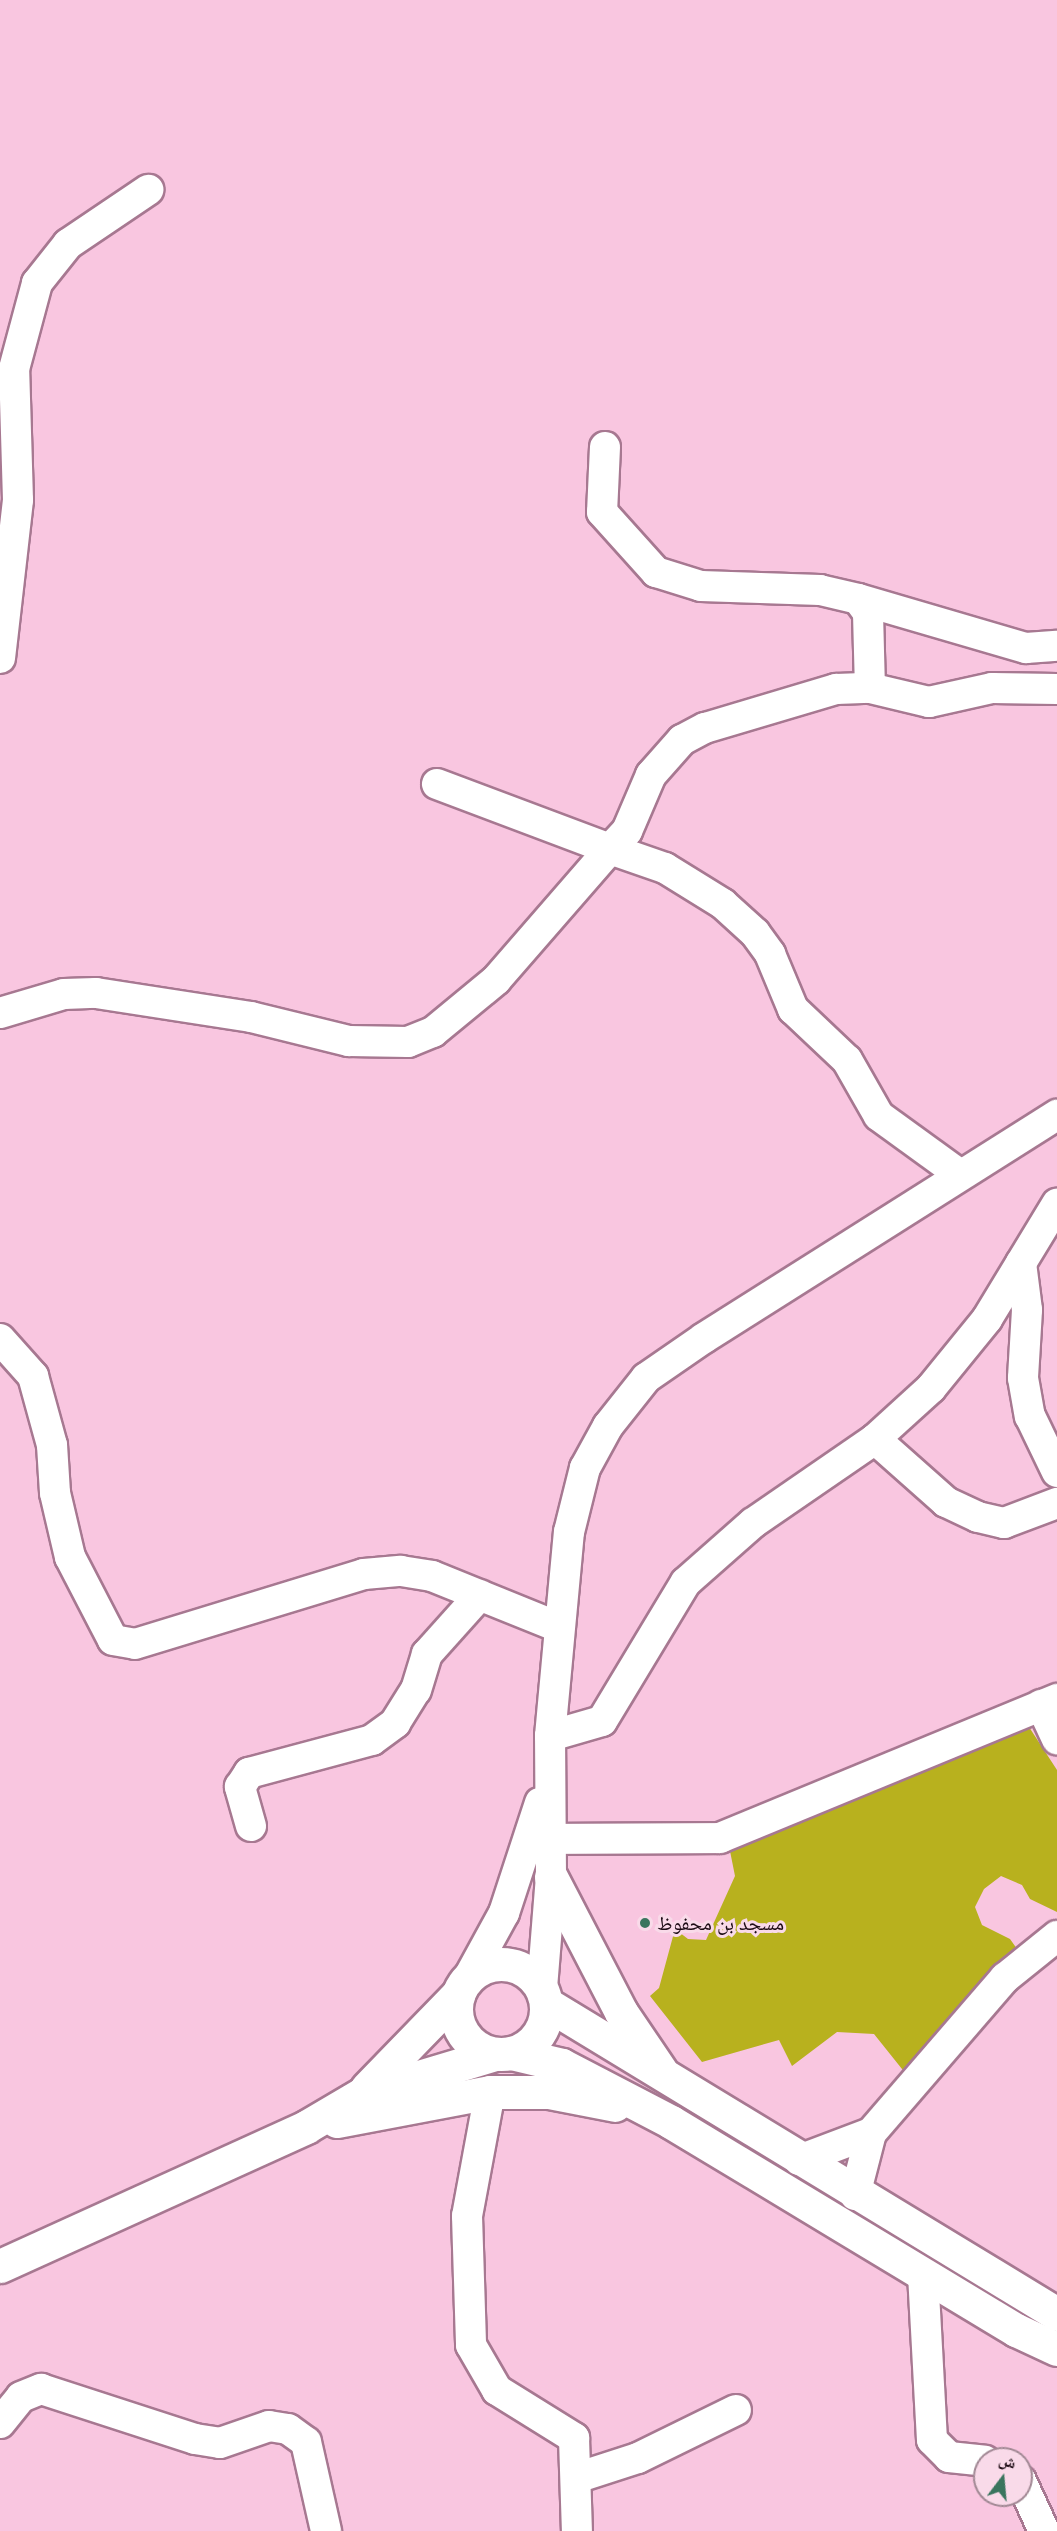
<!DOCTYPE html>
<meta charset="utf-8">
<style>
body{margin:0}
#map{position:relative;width:1057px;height:2531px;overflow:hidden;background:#f9c6e0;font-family:Roboto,"Noto Naskh Arabic",sans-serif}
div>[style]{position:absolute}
.green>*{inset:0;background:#b8b11e}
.roads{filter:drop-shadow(2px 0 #a77891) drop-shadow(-2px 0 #a77891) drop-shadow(0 2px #a77891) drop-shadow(0 -2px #a77891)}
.minor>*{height:30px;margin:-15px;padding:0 15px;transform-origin:15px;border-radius:15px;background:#fff}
.major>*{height:33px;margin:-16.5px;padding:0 16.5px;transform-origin:16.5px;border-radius:16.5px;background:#fff}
.major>.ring{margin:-16.5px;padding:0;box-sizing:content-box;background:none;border:33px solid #fff;border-radius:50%}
.dots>*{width:16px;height:16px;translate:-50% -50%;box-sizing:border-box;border:3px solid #f9dae9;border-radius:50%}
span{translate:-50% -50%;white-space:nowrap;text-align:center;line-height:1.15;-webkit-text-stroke:6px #f9dae9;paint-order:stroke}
.poi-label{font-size:20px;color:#1d0c15}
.left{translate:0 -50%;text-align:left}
.north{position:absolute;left:973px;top:2447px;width:60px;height:60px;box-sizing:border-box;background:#f9dae9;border:2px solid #a18894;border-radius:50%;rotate:16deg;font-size:16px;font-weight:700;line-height:24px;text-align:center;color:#1d0c15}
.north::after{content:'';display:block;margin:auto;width:21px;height:27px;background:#3a755e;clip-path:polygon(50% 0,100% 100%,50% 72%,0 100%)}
</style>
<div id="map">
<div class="green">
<i style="clip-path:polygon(1029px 1727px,1057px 1770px,1057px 1912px,1030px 1899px,1022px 1885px,1001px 1876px,984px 1889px,975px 1907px,982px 1925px,1010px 1939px,1022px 1956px,910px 2079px,874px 2034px,837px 2032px,792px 2066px,779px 2040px,702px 2062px,650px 1996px,659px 1988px,675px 1929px,688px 1939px,706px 1940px,735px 1876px,730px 1851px)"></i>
</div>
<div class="roads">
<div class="minor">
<i style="left:605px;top:447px;width:65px;rotate:92.6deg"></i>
<i style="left:602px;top:512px;width:81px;rotate:48deg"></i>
<i style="left:656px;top:572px;width:47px;rotate:17.3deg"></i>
<i style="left:701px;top:586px;width:119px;rotate:1.9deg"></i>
<i style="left:820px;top:590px;width:39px;rotate:13deg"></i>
<i style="left:858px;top:599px;width:17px;rotate:54deg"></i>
<i style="left:868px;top:613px;width:75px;rotate:88.5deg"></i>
<i style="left:858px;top:599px;width:175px;rotate:16.3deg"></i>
<i style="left:1026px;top:648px;width:31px;rotate:-4deg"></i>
<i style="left:0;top:658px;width:159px;rotate:-83.5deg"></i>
<i style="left:18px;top:500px;width:131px;rotate:-91.7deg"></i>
<i style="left:14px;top:369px;width:89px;rotate:-75deg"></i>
<i style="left:37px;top:283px;width:50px;rotate:-51.5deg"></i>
<i style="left:68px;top:244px;width:97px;rotate:-34deg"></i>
<i style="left:437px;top:784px;width:185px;rotate:20.6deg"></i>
<i style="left:610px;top:849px;width:25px;rotate:-47deg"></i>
<i style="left:627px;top:831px;width:61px;rotate:-66.8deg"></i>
<i style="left:651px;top:775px;width:47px;rotate:-48.5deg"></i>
<i style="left:682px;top:740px;width:26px;rotate:-28deg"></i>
<i style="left:705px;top:728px;width:137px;rotate:-16.6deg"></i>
<i style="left:836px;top:689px;width:34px;rotate:-2deg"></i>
<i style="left:870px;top:688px;width:61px;rotate:13.3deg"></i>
<i style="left:929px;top:702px;width:65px;rotate:-12.5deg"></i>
<i style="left:992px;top:688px;width:65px;rotate:0.9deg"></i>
<i style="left:0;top:1013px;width:67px;rotate:-16.5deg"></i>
<i style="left:64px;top:994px;width:32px;rotate:-2deg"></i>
<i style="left:96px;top:993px;width:157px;rotate:8.8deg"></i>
<i style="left:251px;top:1017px;width:101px;rotate:13.8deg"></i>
<i style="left:349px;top:1041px;width:59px;rotate:1deg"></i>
<i style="left:408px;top:1042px;width:27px;rotate:-22deg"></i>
<i style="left:433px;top:1032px;width:82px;rotate:-39.5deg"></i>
<i style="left:496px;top:980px;width:174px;rotate:-49deg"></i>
<i style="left:610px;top:849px;width:58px;rotate:19.1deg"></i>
<i style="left:665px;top:868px;width:68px;rotate:31.8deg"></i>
<i style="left:723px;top:904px;width:43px;rotate:42.2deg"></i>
<i style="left:755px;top:933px;width:26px;rotate:54deg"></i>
<i style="left:770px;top:954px;width:60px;rotate:67.3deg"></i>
<i style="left:793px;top:1009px;width:74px;rotate:43.4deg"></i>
<i style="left:847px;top:1060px;width:64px;rotate:60.3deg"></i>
<i style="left:879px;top:1116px;width:99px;rotate:35.9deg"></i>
<i style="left:1021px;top:1263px;width:47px;rotate:82.7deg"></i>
<i style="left:1027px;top:1310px;width:68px;rotate:93.4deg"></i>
<i style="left:1023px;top:1378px;width:39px;rotate:80deg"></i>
<i style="left:1030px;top:1416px;width:62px;rotate:64.3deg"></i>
<i style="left:0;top:1339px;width:50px;rotate:48.3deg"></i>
<i style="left:33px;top:1376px;width:72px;rotate:74.6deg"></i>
<i style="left:52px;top:1445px;width:48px;rotate:86.4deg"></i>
<i style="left:55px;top:1493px;width:66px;rotate:76.8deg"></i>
<i style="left:70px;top:1557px;width:93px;rotate:62.6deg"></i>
<i style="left:113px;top:1640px;width:22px;rotate:10deg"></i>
<i style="left:135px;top:1644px;width:239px;rotate:-17deg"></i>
<i style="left:364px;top:1574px;width:37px;rotate:-5deg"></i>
<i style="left:401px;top:1571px;width:31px;rotate:9deg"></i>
<i style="left:432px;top:1576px;width:136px;rotate:22deg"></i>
<i style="left:875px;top:1439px;width:95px;rotate:41.6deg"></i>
<i style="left:946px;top:1502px;width:35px;rotate:25deg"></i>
<i style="left:978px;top:1517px;width:27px;rotate:13deg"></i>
<i style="left:1004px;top:1523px;width:57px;rotate:-20.7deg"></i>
<i style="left:1041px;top:1705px;width:38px;rotate:65deg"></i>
<i style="left:550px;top:1736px;width:54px;rotate:-16.1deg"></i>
<i style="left:602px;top:1721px;width:162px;rotate:-58.9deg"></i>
<i style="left:686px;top:1582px;width:89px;rotate:-41.4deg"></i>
<i style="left:753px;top:1523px;width:148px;rotate:-34.5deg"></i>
<i style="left:875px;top:1439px;width:76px;rotate:-42.3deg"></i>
<i style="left:931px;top:1388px;width:89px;rotate:-50.9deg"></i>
<i style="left:987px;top:1319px;width:135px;rotate:-58.7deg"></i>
<i style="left:251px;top:1826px;width:41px;rotate:-105.8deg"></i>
<i style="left:240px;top:1787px;width:17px;rotate:-57deg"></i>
<i style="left:249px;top:1773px;width:127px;rotate:-15deg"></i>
<i style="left:372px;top:1740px;width:29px;rotate:-36deg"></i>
<i style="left:395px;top:1723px;width:39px;rotate:-58deg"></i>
<i style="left:416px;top:1690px;width:38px;rotate:-73deg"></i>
<i style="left:427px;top:1654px;width:79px;rotate:-48.1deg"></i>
<i style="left:551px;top:1839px;width:169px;rotate:-0.3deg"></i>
<i style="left:720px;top:1838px;width:365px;rotate:-22.4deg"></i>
<i style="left:470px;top:1975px;width:71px;rotate:-61.3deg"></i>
<i style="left:504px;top:1913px;width:116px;rotate:-71.9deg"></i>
<i style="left:542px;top:1988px;width:111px;rotate:-85.4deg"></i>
<i style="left:551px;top:1877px;width:141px;rotate:-90.4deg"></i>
<i style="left:550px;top:1736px;width:205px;rotate:-84.7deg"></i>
<i style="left:569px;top:1532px;width:66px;rotate:-76deg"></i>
<i style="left:585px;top:1468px;width:48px;rotate:-61.3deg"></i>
<i style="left:608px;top:1426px;width:61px;rotate:-51.6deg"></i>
<i style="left:646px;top:1378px;width:70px;rotate:-34.6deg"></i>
<i style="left:704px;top:1338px;width:418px;rotate:-32.3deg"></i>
<i style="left:490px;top:2092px;width:126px;rotate:100.5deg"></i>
<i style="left:467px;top:2216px;width:129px;rotate:88.2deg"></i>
<i style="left:471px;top:2345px;width:52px;rotate:60deg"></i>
<i style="left:497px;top:2390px;width:91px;rotate:31.9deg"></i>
<i style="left:574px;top:2438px;width:93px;rotate:88.2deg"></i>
<i style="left:799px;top:2160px;width:77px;rotate:-20.6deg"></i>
<i style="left:855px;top:2195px;width:64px;rotate:-75.5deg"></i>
<i style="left:871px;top:2133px;width:205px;rotate:-49.2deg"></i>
<i style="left:1005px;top:1978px;width:67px;rotate:-38.9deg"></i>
<i style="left:923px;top:2274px;width:166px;rotate:86.9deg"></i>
<i style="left:932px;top:2440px;width:24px;rotate:45deg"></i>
<i style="left:949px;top:2457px;width:36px;rotate:6deg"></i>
<i style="left:0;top:2423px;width:33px;rotate:-51deg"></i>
<i style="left:21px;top:2397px;width:22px;rotate:-22deg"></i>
<i style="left:41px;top:2389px;width:162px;rotate:18deg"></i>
<i style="left:195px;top:2439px;width:25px;rotate:9deg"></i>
<i style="left:220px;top:2443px;width:52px;rotate:-19.1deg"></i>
<i style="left:269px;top:2426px;width:19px;rotate:9deg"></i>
<i style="left:288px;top:2429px;width:22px;rotate:36deg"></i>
<i style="left:306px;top:2442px;width:91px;rotate:77.3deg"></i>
<i style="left:576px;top:2478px;width:65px;rotate:-17.9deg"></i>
<i style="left:638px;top:2458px;width:109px;rotate:-26.1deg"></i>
<i style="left:1021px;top:2481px;width:55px;rotate:65.3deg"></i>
</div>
<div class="major">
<i style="left:551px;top:1877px;width:152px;rotate:62.6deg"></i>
<i style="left:621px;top:2012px;width:71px;rotate:55.9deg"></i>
<i class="ring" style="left:456px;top:1964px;width:57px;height:57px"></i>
<i style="left:547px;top:2004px;width:597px;rotate:31.29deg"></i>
<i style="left:511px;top:2053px;width:52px;rotate:13.2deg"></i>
<i style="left:562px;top:2065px;width:123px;rotate:27.6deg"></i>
<i style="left:671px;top:2122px;width:403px;rotate:31.1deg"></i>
<i style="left:1016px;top:2330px;width:45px;rotate:24.9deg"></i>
<i style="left:367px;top:2088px;width:131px;rotate:-45.9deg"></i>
<i style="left:337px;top:2121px;width:156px;rotate:-10.7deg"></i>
<i style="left:490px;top:2092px;width:59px"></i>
<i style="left:549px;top:2092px;width:67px;rotate:11.1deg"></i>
<i style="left:0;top:2266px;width:336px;rotate:-24.4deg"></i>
<i style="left:306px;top:2127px;width:65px;rotate:-30.5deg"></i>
<i style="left:362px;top:2094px;width:139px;rotate:-16.7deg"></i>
</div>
</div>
<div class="dots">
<i style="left:645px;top:1923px;background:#3a755e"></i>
</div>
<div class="poi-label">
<span class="left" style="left:657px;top:1923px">مسجد بن محفوظ</span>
</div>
<div class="north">ش</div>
</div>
